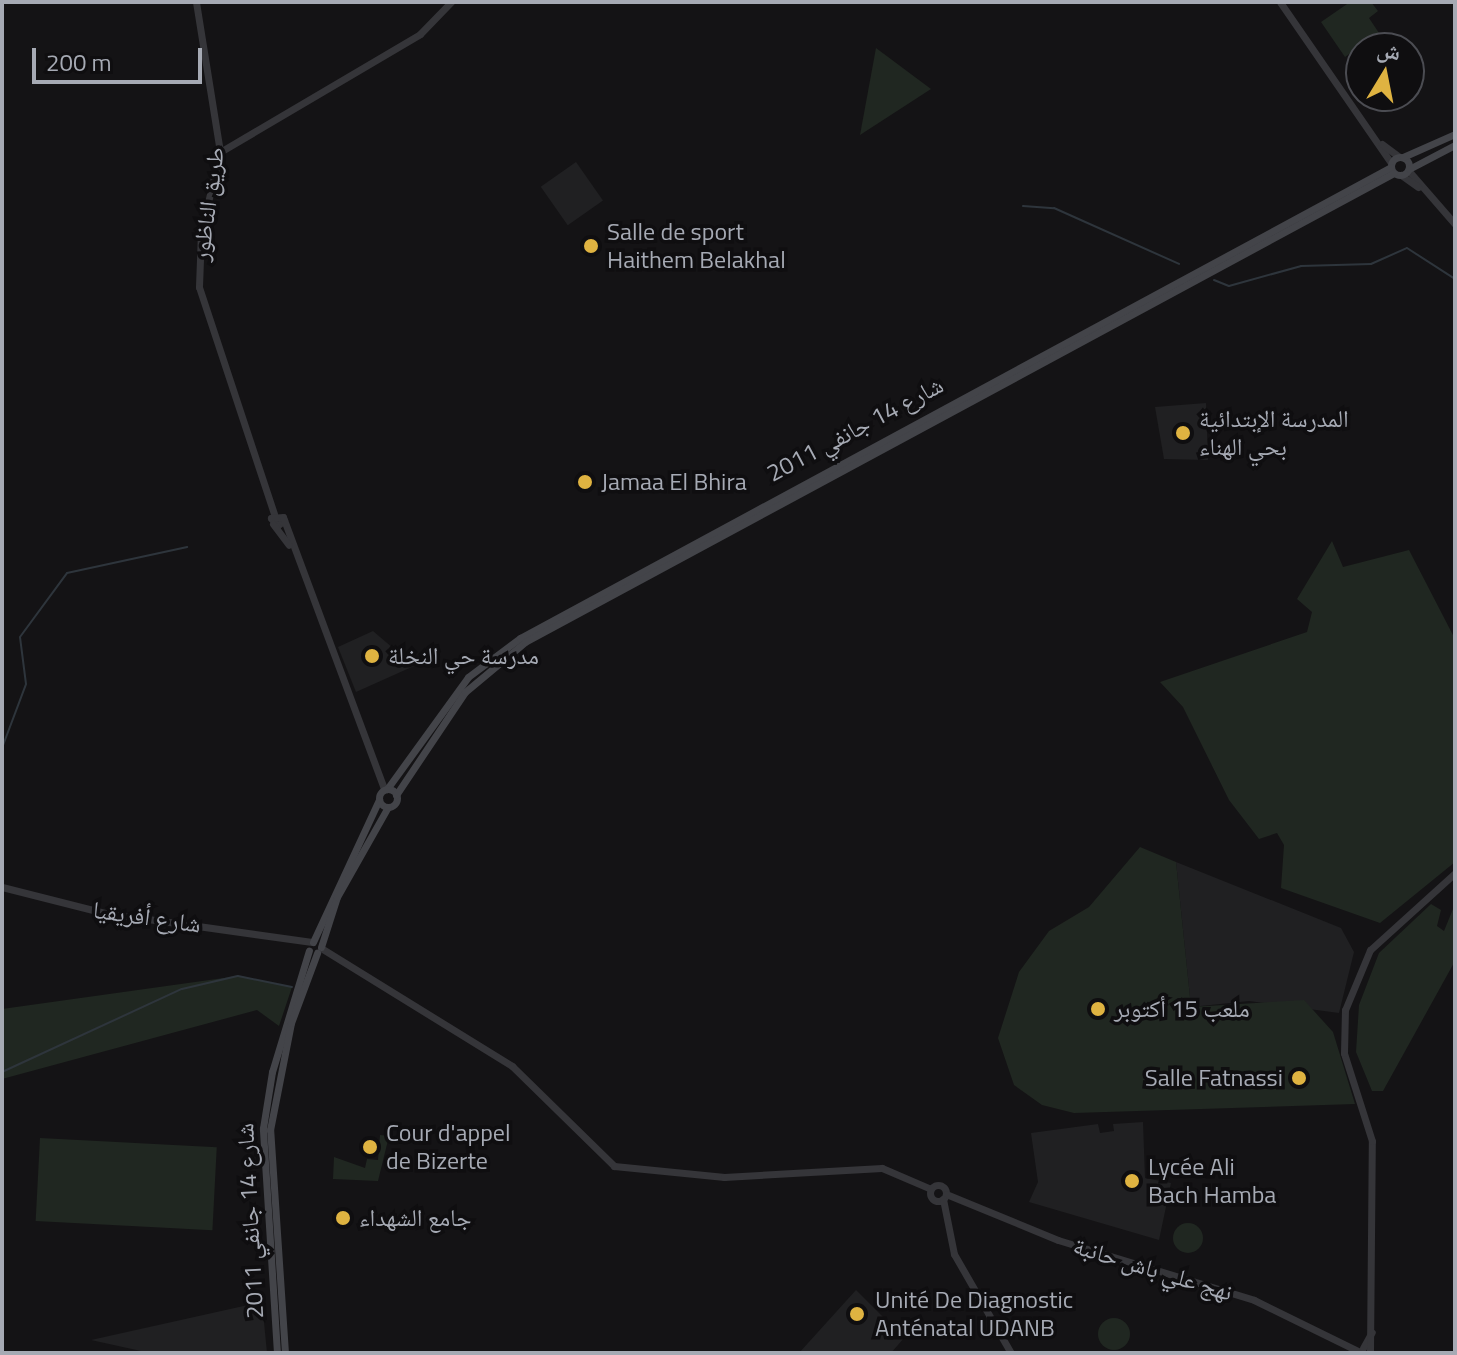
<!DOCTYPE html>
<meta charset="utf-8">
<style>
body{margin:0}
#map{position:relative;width:1457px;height:1355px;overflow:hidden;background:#141315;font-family:"Titillium Web","Noto Naskh Arabic",sans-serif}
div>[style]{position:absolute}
.built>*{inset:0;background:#202022;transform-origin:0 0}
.green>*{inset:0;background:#202721;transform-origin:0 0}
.round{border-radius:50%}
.stream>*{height:2px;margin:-1px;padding:0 1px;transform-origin:1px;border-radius:1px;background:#2e353c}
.tertiary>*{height:7px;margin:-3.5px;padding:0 3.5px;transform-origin:3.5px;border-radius:3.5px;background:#353539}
.tertiary>.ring{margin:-3.5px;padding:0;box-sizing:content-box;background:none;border:7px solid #353539;border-radius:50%}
.secondary>*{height:7px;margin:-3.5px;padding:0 3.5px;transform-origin:3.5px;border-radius:3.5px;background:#434449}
.secondary>.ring{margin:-3.5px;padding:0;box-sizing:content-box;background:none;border:7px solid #434449;border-radius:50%}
.dots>*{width:22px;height:22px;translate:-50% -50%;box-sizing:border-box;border:4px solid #0f0e10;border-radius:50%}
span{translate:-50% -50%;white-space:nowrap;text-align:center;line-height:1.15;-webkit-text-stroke:7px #0f0e10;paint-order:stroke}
.street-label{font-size:24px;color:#a6aab4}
.poi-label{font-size:24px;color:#a6aab4}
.left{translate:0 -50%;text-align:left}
.right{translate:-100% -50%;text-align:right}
.frame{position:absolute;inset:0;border:4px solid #a6aab4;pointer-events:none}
.north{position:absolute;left:1345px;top:32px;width:80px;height:80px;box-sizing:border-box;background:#0f0e10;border:2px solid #4b4c52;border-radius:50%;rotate:10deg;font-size:22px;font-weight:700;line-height:32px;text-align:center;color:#a6aab4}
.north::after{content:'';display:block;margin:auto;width:28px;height:36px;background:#dfb341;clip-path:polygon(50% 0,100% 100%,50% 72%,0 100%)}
.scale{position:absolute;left:32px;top:48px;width:170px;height:36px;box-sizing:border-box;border:4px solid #a6aab4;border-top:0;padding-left:10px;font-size:24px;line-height:28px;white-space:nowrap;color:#a6aab4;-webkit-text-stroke:6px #0f0e10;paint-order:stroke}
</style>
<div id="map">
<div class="built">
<i style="left:576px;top:162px;width:47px;height:43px;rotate:55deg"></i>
<i style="clip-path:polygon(1206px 403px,1208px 460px,1164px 459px,1155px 407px)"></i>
<i style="clip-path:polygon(373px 631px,414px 666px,356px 692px,338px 647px)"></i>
<i style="clip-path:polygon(1176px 862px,1341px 928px,1354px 952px,1339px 1013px,1249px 1001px,1191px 1007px)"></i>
<i style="clip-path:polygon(1143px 1122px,1145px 1178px,1171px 1183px,1159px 1240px,1029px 1202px,1038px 1182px,1031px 1133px,1098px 1124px,1100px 1133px,1114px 1131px,1113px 1124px)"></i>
<i style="clip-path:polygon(856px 1290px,904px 1338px,891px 1353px,799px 1353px)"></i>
<i style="clip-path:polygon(262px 1302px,267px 1353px,150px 1353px,91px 1340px)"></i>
</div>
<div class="green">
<i style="clip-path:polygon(1350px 2px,1371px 2px,1378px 11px,1369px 18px,1379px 33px,1345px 57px,1321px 22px)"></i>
<i style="clip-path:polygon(876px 48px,931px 89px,860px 135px)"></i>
<i style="clip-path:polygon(1332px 541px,1343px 567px,1409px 550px,1455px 639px,1455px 862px,1380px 923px,1281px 888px,1284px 845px,1277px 833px,1259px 839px,1229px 800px,1183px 707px,1160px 682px,1307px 632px,1312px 612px,1297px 599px)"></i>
<i style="clip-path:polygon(1140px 847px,1176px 862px,1191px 1007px,1304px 1000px,1333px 1032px,1355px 1104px,1074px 1113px,1042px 1105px,1014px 1085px,998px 1038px,1019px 972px,1049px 931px,1089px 907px)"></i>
<i style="clip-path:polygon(1431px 904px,1441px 910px,1437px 926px,1444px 931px,1455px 904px,1455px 961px,1383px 1091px,1372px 1091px,1356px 1052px,1359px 1005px,1379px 953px)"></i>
<i style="clip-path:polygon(238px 976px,292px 987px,279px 1026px,257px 1010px,2px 1079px,2px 1009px)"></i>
<i style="clip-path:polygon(380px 1135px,389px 1136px,378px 1181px,333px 1179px,334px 1157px,365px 1168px,367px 1159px,378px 1160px)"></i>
<i style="left:40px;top:1138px;width:177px;height:83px;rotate:3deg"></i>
<i class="round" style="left:1173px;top:1223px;width:30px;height:30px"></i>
<i class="round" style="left:1098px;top:1318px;width:32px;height:32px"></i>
</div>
<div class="stream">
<i style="left:1023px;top:206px;width:31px;rotate:4deg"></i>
<i style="left:1054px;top:208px;width:137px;rotate:24.1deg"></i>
<i style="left:1214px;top:280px;width:16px;rotate:22deg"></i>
<i style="left:1229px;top:286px;width:75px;rotate:-15.5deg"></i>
<i style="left:1301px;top:266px;width:70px;rotate:-1.6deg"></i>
<i style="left:1371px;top:264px;width:39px;rotate:-24deg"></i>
<i style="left:1407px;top:248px;width:57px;rotate:32.9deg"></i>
<i style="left:2px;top:748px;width:68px;rotate:-69.4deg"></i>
<i style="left:26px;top:684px;width:47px;rotate:-97.3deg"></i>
<i style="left:20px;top:637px;width:79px;rotate:-53.7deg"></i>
<i style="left:67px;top:573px;width:123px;rotate:-12.2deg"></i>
<i style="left:2px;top:1072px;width:198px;rotate:-24.8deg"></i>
<i style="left:182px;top:989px;width:57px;rotate:-13.1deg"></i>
<i style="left:238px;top:976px;width:55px;rotate:11.5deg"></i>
</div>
<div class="tertiary">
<i style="left:196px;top:2px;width:152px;rotate:80.9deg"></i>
<i style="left:220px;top:152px;width:82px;rotate:103.4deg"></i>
<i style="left:201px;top:232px;width:55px;rotate:92.1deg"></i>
<i style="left:199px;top:287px;width:239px;rotate:71.7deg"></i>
<i style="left:1280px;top:2px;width:196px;rotate:55.4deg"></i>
<i style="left:1382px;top:144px;width:21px;rotate:37deg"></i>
<i style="left:220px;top:152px;width:232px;rotate:-30.5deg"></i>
<i style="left:420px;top:34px;width:45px;rotate:-45.9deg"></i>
<i style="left:1408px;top:170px;width:72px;rotate:49deg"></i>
<i style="left:1401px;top:175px;width:21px;rotate:35deg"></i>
<i style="left:284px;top:520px;width:9px;rotate:139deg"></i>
<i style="left:277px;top:526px;width:10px;rotate:-127deg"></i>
<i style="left:271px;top:518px;width:12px;rotate:-5deg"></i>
<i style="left:283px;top:517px;width:290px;rotate:69.6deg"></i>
<i style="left:273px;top:524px;width:26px;rotate:53deg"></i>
<i style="left:2px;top:887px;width:106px;rotate:14.2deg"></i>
<i style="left:105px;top:913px;width:209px;rotate:8deg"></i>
<i style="left:321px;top:948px;width:225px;rotate:31.7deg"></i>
<i style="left:512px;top:1066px;width:143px;rotate:44.4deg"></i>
<i style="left:614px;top:1166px;width:111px;rotate:5.7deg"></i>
<i style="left:724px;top:1177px;width:158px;rotate:-3.3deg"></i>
<i style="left:882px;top:1168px;width:53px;rotate:23.2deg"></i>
<i class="ring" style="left:930px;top:1185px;width:9px;height:9px"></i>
<i style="left:946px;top:1194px;width:121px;rotate:22.3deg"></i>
<i style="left:1058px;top:1240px;width:205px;rotate:17deg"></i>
<i style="left:1254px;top:1300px;width:116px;rotate:26.1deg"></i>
<i style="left:943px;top:1199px;width:56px;rotate:78.7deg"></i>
<i style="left:954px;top:1254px;width:114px;rotate:60.1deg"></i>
<i style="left:1363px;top:1348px;width:18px;rotate:-61deg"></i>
<i style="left:1370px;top:1351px;width:210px;rotate:-89.5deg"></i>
<i style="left:1372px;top:1141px;width:92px;rotate:-107.7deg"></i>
<i style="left:1344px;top:1053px;width:43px;rotate:-88.7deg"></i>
<i style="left:1345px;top:1010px;width:65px;rotate:-67.4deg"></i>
<i style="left:1370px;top:950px;width:115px;rotate:-42.2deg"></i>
</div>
<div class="secondary">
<i class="ring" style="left:1391px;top:157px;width:11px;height:11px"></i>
<i style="left:1403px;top:157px;width:57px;rotate:-23.9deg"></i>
<i style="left:1409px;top:169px;width:52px;rotate:-27.6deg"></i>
<i style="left:387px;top:789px;width:138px;rotate:-54.1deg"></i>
<i style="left:468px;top:677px;width:65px;rotate:-36.9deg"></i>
<i style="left:520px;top:638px;width:990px;rotate:-28.4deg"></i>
<i class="ring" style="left:379px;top:789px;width:11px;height:11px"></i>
<i style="left:396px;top:795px;width:124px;rotate:-56.2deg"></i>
<i style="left:465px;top:692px;width:78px;rotate:-39.8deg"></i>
<i style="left:525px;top:642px;width:987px;rotate:-28.36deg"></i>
<i style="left:313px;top:942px;width:157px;rotate:-65.1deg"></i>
<i style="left:321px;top:947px;width:52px;rotate:-72.3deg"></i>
<i style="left:337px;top:897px;width:103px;rotate:-60.5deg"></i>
<i style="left:277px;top:1353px;width:225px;rotate:-93.6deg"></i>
<i style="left:263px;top:1128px;width:57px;rotate:-80.9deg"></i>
<i style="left:272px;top:1072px;width:127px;rotate:-73.1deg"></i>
<i style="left:285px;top:1353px;width:224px;rotate:-93.8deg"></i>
<i style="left:270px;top:1130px;width:109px;rotate:-78.9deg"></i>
<i style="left:291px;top:1023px;width:75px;rotate:-69.6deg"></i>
</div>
<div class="dots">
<i style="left:591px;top:246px;background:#dfb341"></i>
<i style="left:1183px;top:433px;background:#dfb341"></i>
<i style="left:585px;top:482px;background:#dfb341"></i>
<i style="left:372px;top:656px;background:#dfb341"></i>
<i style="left:1098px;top:1009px;background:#dfb341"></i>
<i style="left:1299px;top:1078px;background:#dfb341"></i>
<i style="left:370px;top:1147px;background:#dfb341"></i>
<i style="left:1132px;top:1181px;background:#dfb341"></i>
<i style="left:343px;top:1218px;background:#dfb341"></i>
<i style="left:857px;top:1314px;background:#dfb341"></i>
</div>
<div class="street-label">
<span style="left:208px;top:204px;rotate:-82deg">طريق الناظور</span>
<span style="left:855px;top:429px;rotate:-28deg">شارع 14 جانفي 2011</span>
<span style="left:147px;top:917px;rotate:8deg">شارع أفريقيا</span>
<span style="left:250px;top:1221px;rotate:-93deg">شارع 14 جانفي 2011</span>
<span style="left:1153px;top:1269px;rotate:17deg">نهج علي باش حانبة</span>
</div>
<div class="poi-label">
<span class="left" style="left:607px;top:246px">Salle de sport<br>Haithem Belakhal</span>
<span class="left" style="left:1199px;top:433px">المدرسة الإبتدائية<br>بحي الهناء</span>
<span class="left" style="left:601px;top:482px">Jamaa El Bhira</span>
<span class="left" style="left:388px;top:656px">مدرسة حي النخلة</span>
<span class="left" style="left:1114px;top:1009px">ملعب 15 أكتوبر</span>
<span class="right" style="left:1283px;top:1078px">Salle Fatnassi</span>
<span class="left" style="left:386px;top:1147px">Cour d'appel<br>de Bizerte</span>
<span class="left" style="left:1148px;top:1181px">Lycée Ali<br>Bach Hamba</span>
<span class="left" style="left:359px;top:1218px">جامع الشهداء</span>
<span class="left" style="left:875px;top:1314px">Unité De Diagnostic<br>Anténatal UDANB</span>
</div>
<div class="frame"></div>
<div class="north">ش</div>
<div class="scale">200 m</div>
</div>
